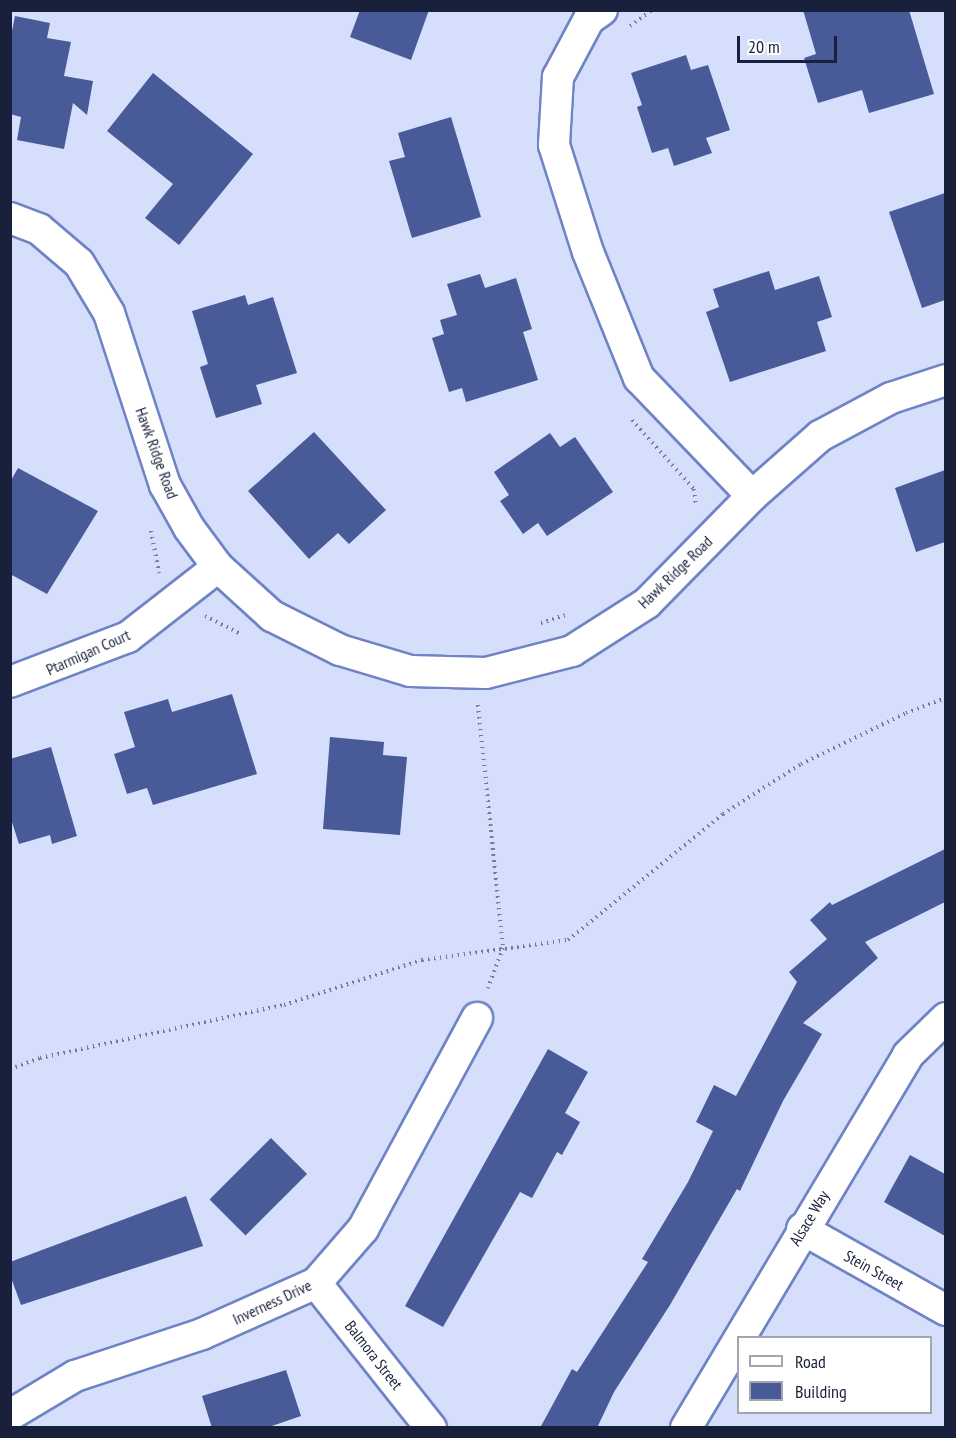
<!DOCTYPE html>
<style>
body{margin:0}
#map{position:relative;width:956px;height:1438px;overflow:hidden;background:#d5dffc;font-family:"PT Sans Narrow",sans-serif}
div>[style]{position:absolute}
.building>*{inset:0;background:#495a99;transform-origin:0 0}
.path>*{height:4px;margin-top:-2px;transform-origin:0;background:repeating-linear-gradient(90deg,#737b97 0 1.5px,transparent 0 6px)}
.roads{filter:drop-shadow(2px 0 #6f83c5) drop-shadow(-2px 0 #6f83c5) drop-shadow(0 2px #6f83c5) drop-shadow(0 -2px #6f83c5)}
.minor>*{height:30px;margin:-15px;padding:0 15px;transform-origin:15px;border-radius:15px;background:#fff}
span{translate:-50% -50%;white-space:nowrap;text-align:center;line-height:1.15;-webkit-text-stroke:6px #fff;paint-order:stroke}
.street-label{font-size:16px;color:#19203b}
.frame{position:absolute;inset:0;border:12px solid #19203b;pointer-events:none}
.legend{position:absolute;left:737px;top:1336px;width:195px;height:78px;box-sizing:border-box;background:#fff;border:2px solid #a3a6b1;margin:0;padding:8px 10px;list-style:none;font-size:18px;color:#19203b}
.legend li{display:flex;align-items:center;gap:12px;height:30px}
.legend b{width:30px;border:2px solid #a3a6b1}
.scale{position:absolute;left:737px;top:36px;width:100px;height:27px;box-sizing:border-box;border:3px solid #19203b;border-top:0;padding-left:8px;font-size:18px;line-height:21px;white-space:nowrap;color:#19203b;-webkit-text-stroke:4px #fff;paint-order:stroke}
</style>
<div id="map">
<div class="building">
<i style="clip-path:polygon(360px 10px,429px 10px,411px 60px,350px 37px)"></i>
<i style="clip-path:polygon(803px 10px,909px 10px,934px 94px,869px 113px,862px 90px,818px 103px,804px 58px,816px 54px)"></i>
<i style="clip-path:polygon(15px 16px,50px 23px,47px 38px,71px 42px,64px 76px,93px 81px,87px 115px,73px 103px,64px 149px,17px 140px,21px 117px,10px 114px,10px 41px)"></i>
<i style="clip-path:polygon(686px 55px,691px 70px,708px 65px,730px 130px,706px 138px,712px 153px,674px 166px,668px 148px,652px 153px,637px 107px,642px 105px,631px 73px)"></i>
<i style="clip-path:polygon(153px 73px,253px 154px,179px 245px,145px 218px,173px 184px,107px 131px)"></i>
<i style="clip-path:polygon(451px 117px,481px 217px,412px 238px,389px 161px,405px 157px,398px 133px)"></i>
<i style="clip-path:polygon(945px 193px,945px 300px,922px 308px,889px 212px)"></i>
<i style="clip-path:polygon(769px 271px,775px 290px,819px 276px,832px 317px,817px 322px,826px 351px,730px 382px,706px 312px,719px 307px,713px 289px)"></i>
<i style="clip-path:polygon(480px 274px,485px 288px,516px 278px,532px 329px,523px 332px,538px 380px,466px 402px,462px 388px,449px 392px,432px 338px,444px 334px,440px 320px,457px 315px,447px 284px)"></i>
<i style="clip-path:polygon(245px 295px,248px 305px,273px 297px,297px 373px,256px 385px,262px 404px,216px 418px,200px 367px,208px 364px,192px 311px)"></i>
<i style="clip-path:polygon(314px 432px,386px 510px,349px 544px,338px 533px,309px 559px,248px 491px)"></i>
<i style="clip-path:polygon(550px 433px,560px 447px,575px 437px,613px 492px,547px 536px,538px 523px,523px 534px,500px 501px,509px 495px,494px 472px)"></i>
<i style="clip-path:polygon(18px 468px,98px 511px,47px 594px,10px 574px,10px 482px)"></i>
<i style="clip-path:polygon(945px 470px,945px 542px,916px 552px,895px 488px)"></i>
<i style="clip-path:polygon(232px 694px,257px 774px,153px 805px,147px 788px,127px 794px,114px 754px,135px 747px,124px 712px,168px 699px,172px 712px)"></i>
<i style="clip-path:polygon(330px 737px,384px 742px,383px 755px,407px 757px,400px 835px,323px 829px)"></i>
<i style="clip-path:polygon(51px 747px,77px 836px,52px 844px,50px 835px,19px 844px,10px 816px,10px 759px)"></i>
<i style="clip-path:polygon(945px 849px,945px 902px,865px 942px,878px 958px,803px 1023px,822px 1034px,783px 1101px,740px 1191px,737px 1189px,670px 1305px,614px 1392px,597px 1428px,540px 1428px,572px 1369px,577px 1372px,648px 1262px,642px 1259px,688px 1182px,713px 1131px,696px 1122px,714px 1085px,736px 1096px,797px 982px,789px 972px,827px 939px,810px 920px,830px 902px,832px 905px)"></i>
<i style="clip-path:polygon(548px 1049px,588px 1072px,565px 1113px,580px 1122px,562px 1155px,557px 1152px,532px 1198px,520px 1192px,443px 1327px,405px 1306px)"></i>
<i style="left:271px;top:1138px;width:51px;height:87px;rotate:45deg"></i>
<i style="clip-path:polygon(910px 1155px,945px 1174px,945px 1236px,884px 1202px)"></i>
<i style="clip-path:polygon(186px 1196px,203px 1246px,21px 1305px,10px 1275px,10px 1262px)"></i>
<i style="clip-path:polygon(286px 1370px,301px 1416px,266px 1428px,212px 1428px,202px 1396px)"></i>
</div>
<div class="path">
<i style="left:630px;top:26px;width:27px;rotate:-36deg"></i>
<i style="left:632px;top:420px;width:93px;rotate:48.1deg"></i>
<i style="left:694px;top:489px;width:16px;rotate:83deg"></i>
<i style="left:151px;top:531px;width:43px;rotate:79.2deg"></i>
<i style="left:205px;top:616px;width:40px;rotate:26.6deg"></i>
<i style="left:541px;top:623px;width:25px;rotate:-18deg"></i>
<i style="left:478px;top:705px;width:244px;rotate:84.1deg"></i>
<i style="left:503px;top:948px;width:43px;rotate:110.6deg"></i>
<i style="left:10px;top:1069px;width:32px;rotate:-20deg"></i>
<i style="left:40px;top:1058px;width:250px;rotate:-12.3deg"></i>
<i style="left:284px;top:1005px;width:145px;rotate:-18.1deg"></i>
<i style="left:422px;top:960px;width:147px;rotate:-7.8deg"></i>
<i style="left:568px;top:940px;width:200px;rotate:-39.1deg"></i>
<i style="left:723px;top:814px;width:93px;rotate:-32.7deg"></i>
<i style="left:801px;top:764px;width:117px;rotate:-25.9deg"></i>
<i style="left:906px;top:713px;width:43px;rotate:-20.6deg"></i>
</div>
<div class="roads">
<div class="minor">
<i style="left:602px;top:10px;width:16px;rotate:145deg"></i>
<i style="left:589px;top:19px;width:66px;rotate:118.1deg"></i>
<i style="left:558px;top:77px;width:68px;rotate:93.4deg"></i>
<i style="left:554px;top:145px;width:112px;rotate:72.4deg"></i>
<i style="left:588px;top:252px;width:136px;rotate:68deg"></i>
<i style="left:639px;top:378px;width:163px;rotate:46.2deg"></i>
<i style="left:10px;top:218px;width:31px;rotate:21deg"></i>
<i style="left:39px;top:229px;width:52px;rotate:40.4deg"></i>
<i style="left:79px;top:263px;width:58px;rotate:59deg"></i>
<i style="left:109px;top:313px;width:181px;rotate:72deg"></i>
<i style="left:165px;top:485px;width:49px;rotate:60.8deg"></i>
<i style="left:189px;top:528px;width:49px;rotate:53.4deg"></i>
<i style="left:218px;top:567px;width:73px;rotate:42.2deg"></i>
<i style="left:272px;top:616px;width:76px;rotate:26.6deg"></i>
<i style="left:340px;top:650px;width:73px;rotate:16.7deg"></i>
<i style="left:410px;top:671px;width:76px;rotate:1.5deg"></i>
<i style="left:486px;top:673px;width:89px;rotate:-14.3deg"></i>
<i style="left:572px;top:651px;width:89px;rotate:-32.6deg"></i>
<i style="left:647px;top:603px;width:150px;rotate:-45.5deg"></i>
<i style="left:752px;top:496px;width:91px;rotate:-41.4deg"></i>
<i style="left:820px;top:436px;width:81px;rotate:-28.2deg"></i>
<i style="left:891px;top:398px;width:58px;rotate:-18.1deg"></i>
<i style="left:10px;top:682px;width:126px;rotate:-20.9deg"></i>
<i style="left:128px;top:637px;width:114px;rotate:-37.9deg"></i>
<i style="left:802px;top:1229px;width:165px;rotate:29.4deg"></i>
<i style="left:316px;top:1283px;width:185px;rotate:51.6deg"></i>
<i style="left:10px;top:1415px;width:76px;rotate:-31deg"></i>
<i style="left:75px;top:1376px;width:134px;rotate:-18.3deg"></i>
<i style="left:202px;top:1334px;width:125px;rotate:-24.1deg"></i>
<i style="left:316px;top:1283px;width:72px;rotate:-49deg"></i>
<i style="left:363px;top:1229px;width:240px;rotate:-61.6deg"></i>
<i style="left:686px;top:1428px;width:434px;rotate:-59.2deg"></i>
<i style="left:908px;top:1055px;width:53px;rotate:-44.2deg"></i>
</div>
</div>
<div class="street-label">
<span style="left:157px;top:453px;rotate:70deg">Hawk Ridge Road</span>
<span style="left:675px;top:572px;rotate:-44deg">Hawk Ridge Road</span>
<span style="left:88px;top:652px;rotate:-24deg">Ptarmigan Court</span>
<span style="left:809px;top:1218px;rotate:-59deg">Alsace Way</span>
<span style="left:874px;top:1270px;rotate:29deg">Stein Street</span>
<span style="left:272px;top:1302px;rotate:-25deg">Inverness Drive</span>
<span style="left:374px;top:1355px;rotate:52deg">Balmora Street</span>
</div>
<div class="frame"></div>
<ul class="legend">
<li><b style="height:8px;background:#fff"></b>Road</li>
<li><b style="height:16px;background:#495a99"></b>Building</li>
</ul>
<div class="scale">20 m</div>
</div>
